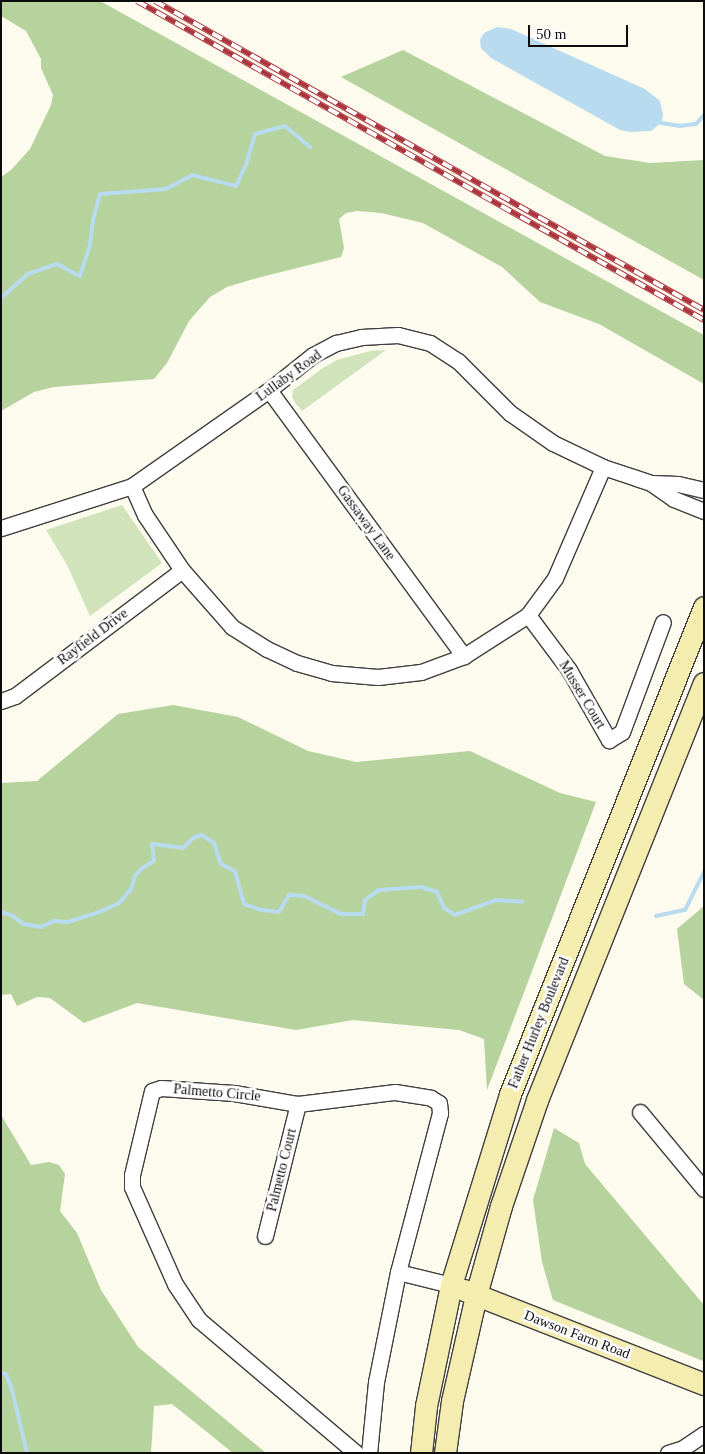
<!DOCTYPE html>
<style>
body{margin:0}
#map{position:relative;width:705px;height:1454px;overflow:hidden;background:#fdfaee;font-family:Georgia,serif}
div>[style]{position:absolute}
.green>*{inset:0;background:#d1e3bb}
.forest>*{inset:0;background:#b6d29d}
.water>*{inset:0;background:#b8dbef}
.stream>*{height:4px;margin:-2px;padding:0 2px;transform-origin:2px;border-radius:2px;background:#b8dbef}
.roads{filter:drop-shadow(1px 0 #3f3f3f) drop-shadow(-1px 0 #3f3f3f) drop-shadow(0 1px #3f3f3f) drop-shadow(0 -1px #3f3f3f)}
.street>*{height:15px;margin:-7.5px;padding:0 7.5px;transform-origin:7.5px;border-radius:7.5px;background:#fff}
.secondary>*{height:21px;margin:-10.5px;padding:0 10.5px;transform-origin:10.5px;border-radius:10.5px;background:#f5edb0}
.rail>*{height:5.5px;margin-top:-2.75px;transform-origin:0;background:repeating-linear-gradient(90deg,#fff 0 11px,#ac353d 0 22px);box-sizing:border-box;border-block:1px solid #ac353d}
span{translate:-50% -50%;white-space:nowrap;text-align:center;line-height:1.15;-webkit-text-stroke:5px #fff;paint-order:stroke}
.street-label{font-size:14px;color:#0c0c0c}
.frame{position:absolute;inset:0;border:2px solid #0c0c0c;pointer-events:none}
.scale{position:absolute;left:528px;top:25px;width:100px;height:22px;box-sizing:border-box;border:2px solid #0c0c0c;border-top:0;padding-left:6px;font-size:15px;line-height:18px;white-space:nowrap;color:#0c0c0c;-webkit-text-stroke:4px #fff;paint-order:stroke}
</style>
<div id="map">
<div class="green">
<i style="clip-path:polygon(386px 350px,302px 411px,296px 404px,292px 397px,293px 390px,323px 368px,337px 360px,370px 351px)"></i>
<i style="clip-path:polygon(122px 505px,162px 563px,90px 616px,67px 565px,46px 530px)"></i>
</div>
<div class="forest">
<i style="clip-path:polygon(1px 1px,100px 1px,704px 335px,704px 384px,599px 324px,540px 302px,502px 267px,423px 223px,381px 213px,357px 211px,346px 213px,339px 219px,344px 248px,341px 257px,257px 278px,227px 287px,210px 297px,189px 321px,167px 363px,154px 379px,54px 387px,34px 392px,1px 411px,1px 177px,11px 170px,30px 149px,51px 105px,53px 95px,41px 68px,41px 59px,26px 31px,1px 16px)"></i>
<i style="clip-path:polygon(403px 50px,605px 156px,650px 163px,704px 160px,704px 280px,341px 77px)"></i>
<i style="clip-path:polygon(173px 705px,238px 717px,308px 751px,356px 762px,470px 751px,560px 793px,596px 802px,487px 1090px,484px 1039px,459px 1030px,353px 1020px,296px 1030px,137px 1003px,84px 1023px,50px 998px,37px 997px,17px 1006px,11px 994px,1px 995px,1px 783px,37px 781px,118px 714px)"></i>
<i style="clip-path:polygon(704px 906px,704px 1000px,684px 984px,677px 929px)"></i>
<i style="clip-path:polygon(1px 1115px,31px 1165px,49px 1162px,59px 1165px,65px 1174px,60px 1211px,77px 1233px,101px 1290px,138px 1347px,266px 1453px,233px 1453px,172px 1404px,154px 1406px,151px 1453px,1px 1453px)"></i>
<i style="clip-path:polygon(554px 1128px,579px 1143px,585px 1164px,704px 1305px,703px 1361px,553px 1300px,542px 1262px,533px 1200px)"></i>
</div>
<div class="water">
<i style="clip-path:polygon(497px 27px,511px 29px,645px 89px,660px 101px,663px 115px,661px 123px,651px 131px,630px 132px,620px 130px,491px 58px,481px 48px,480px 40px,484px 33px)"></i>
</div>
<div class="stream">
<i style="left:661px;top:123px;width:18px;rotate:9deg"></i>
<i style="left:679px;top:126px;width:17px;rotate:-7deg"></i>
<i style="left:696px;top:124px;width:12px;rotate:-48deg"></i>
<i style="left:1px;top:298px;width:36px;rotate:-42deg"></i>
<i style="left:28px;top:274px;width:31px;rotate:-19deg"></i>
<i style="left:57px;top:264px;width:26px;rotate:28deg"></i>
<i style="left:80px;top:276px;width:33px;rotate:-72deg"></i>
<i style="left:90px;top:245px;width:25px;rotate:-83deg"></i>
<i style="left:93px;top:220px;width:27px;rotate:-75deg"></i>
<i style="left:100px;top:194px;width:66px;rotate:-4.3deg"></i>
<i style="left:166px;top:189px;width:30px;rotate:-28deg"></i>
<i style="left:192px;top:175px;width:45px;rotate:14deg"></i>
<i style="left:236px;top:186px;width:23px;rotate:-65deg"></i>
<i style="left:246px;top:165px;width:32px;rotate:-74deg"></i>
<i style="left:255px;top:134px;width:31px;rotate:-15deg"></i>
<i style="left:285px;top:126px;width:33px;rotate:40deg"></i>
<i style="left:1px;top:912px;width:10px;rotate:17deg"></i>
<i style="left:11px;top:915px;width:16px;rotate:35deg"></i>
<i style="left:24px;top:924px;width:17px;rotate:10deg"></i>
<i style="left:41px;top:927px;width:14px;rotate:-25deg"></i>
<i style="left:54px;top:921px;width:14px;rotate:4deg"></i>
<i style="left:68px;top:922px;width:36px;rotate:-18deg"></i>
<i style="left:102px;top:911px;width:19px;rotate:-25deg"></i>
<i style="left:119px;top:903px;width:18px;rotate:-49deg"></i>
<i style="left:131px;top:889px;width:14px;rotate:-73deg"></i>
<i style="left:135px;top:876px;width:9px;rotate:-49deg"></i>
<i style="left:141px;top:869px;width:15px;rotate:-32deg"></i>
<i style="left:154px;top:861px;width:17px;rotate:-97deg"></i>
<i style="left:152px;top:844px;width:31px;rotate:7deg"></i>
<i style="left:183px;top:848px;width:14px;rotate:-45deg"></i>
<i style="left:193px;top:838px;width:9px;rotate:-18deg"></i>
<i style="left:202px;top:835px;width:14px;rotate:34deg"></i>
<i style="left:214px;top:843px;width:22px;rotate:72deg"></i>
<i style="left:221px;top:864px;width:16px;rotate:27deg"></i>
<i style="left:235px;top:871px;width:34px;rotate:75deg"></i>
<i style="left:244px;top:904px;width:18px;rotate:19deg"></i>
<i style="left:261px;top:910px;width:18px;rotate:6deg"></i>
<i style="left:279px;top:912px;width:20px;rotate:-60deg"></i>
<i style="left:289px;top:895px;width:15px;rotate:4deg"></i>
<i style="left:304px;top:896px;width:41px;rotate:25.9deg"></i>
<i style="left:341px;top:914px;width:22px"></i>
<i style="left:363px;top:914px;width:14px;rotate:-82deg"></i>
<i style="left:365px;top:900px;width:17px;rotate:-36deg"></i>
<i style="left:379px;top:890px;width:42px;rotate:-4.1deg"></i>
<i style="left:421px;top:887px;width:17px;rotate:17deg"></i>
<i style="left:437px;top:892px;width:17px;rotate:66deg"></i>
<i style="left:444px;top:908px;width:13px;rotate:32deg"></i>
<i style="left:455px;top:915px;width:44px;rotate:-20.1deg"></i>
<i style="left:496px;top:900px;width:26px;rotate:4deg"></i>
<i style="left:656px;top:916px;width:30px;rotate:-12deg"></i>
<i style="left:685px;top:910px;width:42px;rotate:-63.4deg"></i>
<i style="left:1px;top:1373px;width:5px;rotate:11deg"></i>
<i style="left:6px;top:1374px;width:17px;rotate:69deg"></i>
<i style="left:12px;top:1390px;width:65px;rotate:76.6deg"></i>
</div>
<div class="roads">
<div class="street">
<i style="left:269px;top:390px;width:330px;rotate:53.8deg"></i>
<i style="left:651px;top:483px;width:27px;rotate:2deg"></i>
<i style="left:678px;top:484px;width:27px;rotate:13deg"></i>
<i style="left:132px;top:486px;width:32px;rotate:66deg"></i>
<i style="left:145px;top:515px;width:66px;rotate:56.1deg"></i>
<i style="left:182px;top:570px;width:76px;rotate:48.7deg"></i>
<i style="left:232px;top:627px;width:41px;rotate:32.2deg"></i>
<i style="left:267px;top:649px;width:33px;rotate:25deg"></i>
<i style="left:297px;top:663px;width:35px;rotate:16deg"></i>
<i style="left:331px;top:673px;width:47px;rotate:4.9deg"></i>
<i style="left:378px;top:677px;width:43px;rotate:-6.6deg"></i>
<i style="left:421px;top:672px;width:46px;rotate:-20.4deg"></i>
<i style="left:464px;top:656px;width:76px;rotate:-32.6deg"></i>
<i style="left:528px;top:615px;width:46px;rotate:-53.9deg"></i>
<i style="left:555px;top:578px;width:121px;rotate:-66.6deg"></i>
<i style="left:1px;top:528px;width:138px;rotate:-17.8deg"></i>
<i style="left:132px;top:486px;width:167px;rotate:-35deg"></i>
<i style="left:269px;top:390px;width:56px;rotate:-38.5deg"></i>
<i style="left:313px;top:355px;width:26px;rotate:-28deg"></i>
<i style="left:336px;top:343px;width:26px;rotate:-13deg"></i>
<i style="left:361px;top:337px;width:37px;rotate:-3deg"></i>
<i style="left:398px;top:335px;width:33px;rotate:14deg"></i>
<i style="left:430px;top:343px;width:33px;rotate:33deg"></i>
<i style="left:458px;top:361px;width:74px;rotate:45deg"></i>
<i style="left:510px;top:413px;width:52px;rotate:34.9deg"></i>
<i style="left:553px;top:443px;width:55px;rotate:25.6deg"></i>
<i style="left:603px;top:467px;width:51px;rotate:18.4deg"></i>
<i style="left:651px;top:483px;width:28px;rotate:35deg"></i>
<i style="left:674px;top:499px;width:32px;rotate:22deg"></i>
<i style="left:528px;top:615px;width:69px;rotate:53.3deg"></i>
<i style="left:569px;top:670px;width:81px;rotate:60.3deg"></i>
<i style="left:609px;top:740px;width:15px;rotate:-32deg"></i>
<i style="left:622px;top:732px;width:117px;rotate:-69.6deg"></i>
<i style="left:1px;top:701px;width:15px;rotate:-20deg"></i>
<i style="left:15px;top:696px;width:209px;rotate:-37deg"></i>
<i style="left:640px;top:1112px;width:100px;rotate:50.3deg"></i>
<i style="left:265px;top:1236px;width:136px;rotate:-76deg"></i>
<i style="left:398px;top:1272px;width:55px;rotate:13.8deg"></i>
<i style="left:356px;top:1453px;width:206px;rotate:-139.7deg"></i>
<i style="left:199px;top:1320px;width:43px;rotate:-123.7deg"></i>
<i style="left:175px;top:1284px;width:106px;rotate:-113.9deg"></i>
<i style="left:132px;top:1187px;width:12px;rotate:-90deg"></i>
<i style="left:132px;top:1175px;width:86px;rotate:-76.6deg"></i>
<i style="left:152px;top:1091px;width:9px;rotate:-18deg"></i>
<i style="left:161px;top:1088px;width:73px;rotate:3.9deg"></i>
<i style="left:234px;top:1093px;width:65px;rotate:9.8deg"></i>
<i style="left:298px;top:1104px;width:98px;rotate:-7.1deg"></i>
<i style="left:395px;top:1092px;width:36px;rotate:9deg"></i>
<i style="left:431px;top:1098px;width:9px;rotate:32deg"></i>
<i style="left:439px;top:1103px;width:10px;rotate:84deg"></i>
<i style="left:440px;top:1113px;width:164px;rotate:104.8deg"></i>
<i style="left:398px;top:1272px;width:112px;rotate:101.3deg"></i>
<i style="left:376px;top:1382px;width:71px;rotate:95.6deg"></i>
<i style="left:668px;top:1453px;width:16px;rotate:-18deg"></i>
<i style="left:683px;top:1448px;width:25px;rotate:-34deg"></i>
</div>
<div class="secondary">
<i style="left:464px;top:1290px;width:258px;rotate:21.4deg"></i>
<i style="left:421px;top:1453px;width:47px;rotate:-83.9deg"></i>
<i style="left:426px;top:1406px;width:124px;rotate:-78.3deg"></i>
<i style="left:451px;top:1285px;width:200px;rotate:-72.8deg"></i>
<i style="left:510px;top:1094px;width:524px;rotate:-68.28deg"></i>
<i style="left:445px;top:1453px;width:52px;rotate:-82.3deg"></i>
<i style="left:452px;top:1401px;width:109px;rotate:-77.2deg"></i>
<i style="left:476px;top:1295px;width:92px;rotate:-74.3deg"></i>
<i style="left:501px;top:1206px;width:112px;rotate:-71.2deg"></i>
<i style="left:537px;top:1100px;width:449px;rotate:-68.2deg"></i>
</div>
</div>
<div class="rail">
<i style="left:137px;top:1px;width:651px;rotate:29.36deg"></i>
<i style="left:155px;top:1px;width:630px;rotate:29.37deg"></i>
</div>
<div class="street-label">
<span style="left:289px;top:376px;rotate:-36deg">Lullaby Road</span>
<span style="left:366px;top:523px;rotate:54deg">Gassaway Lane</span>
<span style="left:93px;top:637px;rotate:-37deg">Rayfield Drive</span>
<span style="left:582px;top:695px;rotate:59deg">Musser Court</span>
<span style="left:539px;top:1023px;rotate:-68deg">Father Hurley Boulevard</span>
<span style="left:217px;top:1093px;rotate:5deg">Palmetto Circle</span>
<span style="left:282px;top:1170px;rotate:-76deg">Palmetto Court</span>
<span style="left:577px;top:1335px;rotate:21deg">Dawson Farm Road</span>
</div>
<div class="frame"></div>
<div class="scale">50 m</div>
</div>
